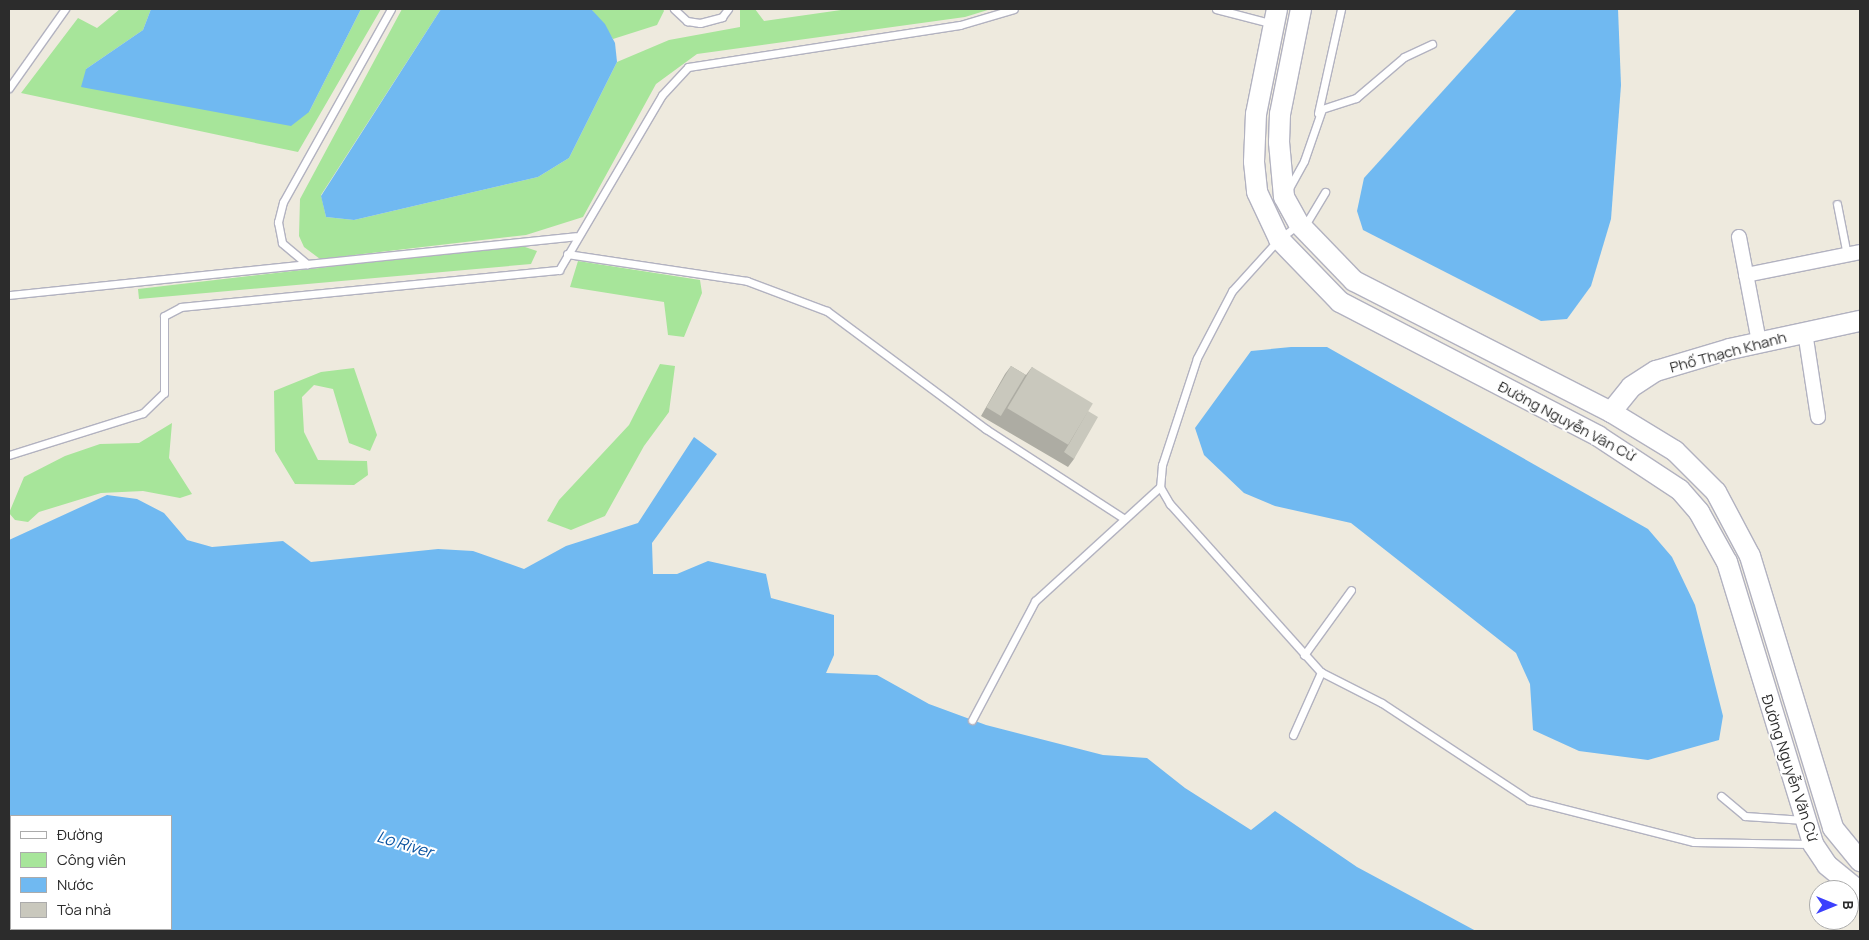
<!DOCTYPE html>
<meta charset="utf-8">
<style>
body{margin:0}
#map{position:relative;width:1869px;height:940px;overflow:hidden;background:#eeeade;font-family:Manrope,sans-serif}
div>[style]{position:absolute}
.green>*{inset:0;background:#a7e59a}
.water>*{inset:0;background:#70b9f1}
.roads{filter:drop-shadow(1px 0 #b2b2c0) drop-shadow(-1px 0 #b2b2c0) drop-shadow(0 1px #b2b2c0) drop-shadow(0 -1px #b2b2c0)}
.lane>*{height:7px;margin:-3.5px;padding:0 3.5px;transform-origin:3.5px;border-radius:3.5px;background:#fff}
.street>*{height:14px;margin:-7px;padding:0 7px;transform-origin:7px;border-radius:7px;background:#fff}
.secondary>*{height:20px;margin:-10px;padding:0 10px;transform-origin:10px;border-radius:10px;background:#fff}
.wall>*{inset:0;background:#adaca3}
.building>*{inset:0;background:#c9c8bd;transform-origin:0 0}
span{translate:-50% -50%;white-space:nowrap;text-align:center;line-height:1.15;-webkit-text-stroke:4px #fff;paint-order:stroke}
.street-label{font-size:15px;color:#2c2c2c}
.water-label{font-size:16px;color:#0b54a1;font-style:italic}
.frame{position:absolute;inset:0;border:10px solid #2c2c2c;pointer-events:none}
.legend{position:absolute;left:10px;top:815px;width:162px;height:115px;box-sizing:border-box;background:#fff;border:1px solid #ababab;margin:0;padding:6px 9px;list-style:none;font-size:15px;color:#2c2c2c}
.legend li{display:flex;align-items:center;gap:10px;height:25px}
.legend b{width:25px;border:1px solid #ababab}
.north{position:absolute;left:1809px;top:880px;width:50px;height:50px;box-sizing:border-box;background:#fff;border:1px solid #ababab;border-radius:50%;rotate:90deg;font-size:14px;font-weight:700;line-height:20px;text-align:center;color:#2c2c2c}
.north::after{content:'';display:block;margin:auto;width:18px;height:22px;background:#3c40fd;clip-path:polygon(50% 0,100% 100%,50% 72%,0 100%)}
</style>
<div id="map">
<div class="green">
<i style="clip-path:polygon(120px 9px,151px 9px,143px 30px,86px 69px,309px 112px,361px 9px,381px 9px,298px 152px,21px 93px,78px 18px,97px 28px)"></i>
<i style="clip-path:polygon(402px 9px,441px 9px,321px 195px,326px 217px,354px 220px,538px 177px,569px 158px,617px 62px,669px 40px,740px 27px,740px 9px,755px 9px,764px 21px,848px 9px,991px 9px,965px 17px,697px 54px,656px 84px,583px 217px,526px 235px,320px 259px,304px 247px,299px 236px,300px 199px)"></i>
<i style="clip-path:polygon(591px 9px,663px 9px,664px 11px,657px 25px,613px 39px)"></i>
<i style="clip-path:polygon(519px 245px,537px 251px,531px 264px,139px 299px,138px 289px)"></i>
<i style="clip-path:polygon(578px 261px,700px 280px,702px 293px,684px 337px,668px 335px,664px 302px,570px 287px)"></i>
<i style="clip-path:polygon(660px 364px,675px 366px,669px 412px,644px 446px,605px 516px,571px 530px,547px 521px,559px 500px,629px 425px)"></i>
<i style="clip-path:polygon(354px 368px,377px 435px,370px 451px,349px 443px,333px 389px,314px 385px,302px 397px,304px 432px,318px 460px,367px 461px,368px 475px,354px 485px,295px 484px,275px 451px,274px 391px,321px 372px)"></i>
<i style="clip-path:polygon(172px 423px,169px 458px,192px 494px,180px 498px,143px 491px,101px 493px,39px 512px,28px 522px,15px 520px,9px 513px,24px 477px,65px 456px,100px 444px,139px 443px)"></i>
</div>
<div class="water">
<i style="clip-path:polygon(151px 9px,361px 9px,309px 112px,291px 126px,81px 87px,86px 69px,143px 30px)"></i>
<i style="clip-path:polygon(441px 9px,591px 9px,605px 24px,615px 43px,617px 62px,569px 158px,538px 177px,354px 220px,326px 217px,321px 196px)"></i>
<i style="clip-path:polygon(1517px 9px,1618px 9px,1621px 85px,1611px 219px,1591px 286px,1567px 319px,1541px 321px,1363px 230px,1357px 211px,1364px 178px)"></i>
<i style="clip-path:polygon(1291px 347px,1327px 347px,1648px 529px,1672px 557px,1695px 605px,1723px 716px,1719px 740px,1648px 760px,1579px 751px,1533px 730px,1530px 684px,1516px 653px,1351px 523px,1275px 506px,1244px 493px,1204px 455px,1195px 428px,1251px 351px)"></i>
<i style="clip-path:polygon(evenodd,694px 437px,717px 454px,652px 543px,653px 574px,677px 574px,708px 561px,766px 574px,771px 598px,834px 615px,834px 655px,826px 673px,877px 675px,929px 704px,986px 725px,1103px 755px,1147px 758px,1185px 788px,1251px 830px,1275px 811px,1357px 867px,1476px 931px,9px 931px,9px 540px,107px 495px,137px 499px,164px 513px,187px 540px,212px 547px,283px 541px,311px 562px,438px 549px,473px 551px,524px 569px,566px 546px,638px 523px,694px 437px,11px 816px,171px 816px,171px 929px,11px 929px,11px 816px)"></i>
</div>
<div class="roads">
<div class="lane">
<i style="left:391px;top:9px;width:221px;rotate:119.2deg"></i>
<i style="left:283px;top:202px;width:21px;rotate:104deg"></i>
<i style="left:278px;top:222px;width:21px;rotate:79deg"></i>
<i style="left:282px;top:243px;width:33px;rotate:40deg"></i>
<i style="left:307px;top:264px;width:270px;rotate:-5.9deg"></i>
<i style="left:674px;top:9px;width:18px;rotate:43deg"></i>
<i style="left:687px;top:21px;width:13px;rotate:9deg"></i>
<i style="left:700px;top:23px;width:23px;rotate:-15deg"></i>
<i style="left:722px;top:17px;width:10px;rotate:-53deg"></i>
<i style="left:1216px;top:9px;width:60px;rotate:14.5deg"></i>
<i style="left:9px;top:88px;width:97px;rotate:-54.7deg"></i>
<i style="left:1318px;top:113px;width:107px;rotate:-77.5deg"></i>
<i style="left:1288px;top:190px;width:33px;rotate:-61deg"></i>
<i style="left:1304px;top:161px;width:55px;rotate:-70.9deg"></i>
<i style="left:1322px;top:109px;width:36px;rotate:-18deg"></i>
<i style="left:1356px;top:98px;width:63px;rotate:-40.5deg"></i>
<i style="left:1404px;top:57px;width:31px;rotate:-25deg"></i>
<i style="left:1837px;top:204px;width:52px;rotate:78.9deg"></i>
<i style="left:1299px;top:224px;width:25px;rotate:143deg"></i>
<i style="left:1279px;top:239px;width:70px;rotate:132.1deg"></i>
<i style="left:1232px;top:291px;width:76px;rotate:117.6deg"></i>
<i style="left:1197px;top:358px;width:113px;rotate:108.1deg"></i>
<i style="left:1162px;top:465px;width:22px;rotate:95deg"></i>
<i style="left:1160px;top:487px;width:20px;rotate:60deg"></i>
<i style="left:1170px;top:504px;width:226px;rotate:48.1deg"></i>
<i style="left:1321px;top:672px;width:68px;rotate:26.9deg"></i>
<i style="left:1382px;top:703px;width:176px;rotate:33.4deg"></i>
<i style="left:1529px;top:800px;width:170px;rotate:14.3deg"></i>
<i style="left:1694px;top:842px;width:116px;rotate:1deg"></i>
<i style="left:1304px;top:227px;width:41px;rotate:-59deg"></i>
<i style="left:567px;top:254px;width:182px;rotate:8.5deg"></i>
<i style="left:747px;top:281px;width:85px;rotate:20.6deg"></i>
<i style="left:827px;top:311px;width:198px;rotate:36.6deg"></i>
<i style="left:986px;top:429px;width:163px;rotate:33deg"></i>
<i style="left:9px;top:295px;width:300px;rotate:-5.9deg"></i>
<i style="left:9px;top:455px;width:140px;rotate:-17.4deg"></i>
<i style="left:143px;top:413px;width:29px;rotate:-44deg"></i>
<i style="left:164px;top:393px;width:77px;rotate:-90deg"></i>
<i style="left:164px;top:316px;width:19px;rotate:-28deg"></i>
<i style="left:181px;top:307px;width:380px;rotate:-5.6deg"></i>
<i style="left:559px;top:270px;width:203px;rotate:-59.5deg"></i>
<i style="left:662px;top:95px;width:38px;rotate:-47deg"></i>
<i style="left:688px;top:67px;width:275px;rotate:-8.8deg"></i>
<i style="left:960px;top:25px;width:56px;rotate:-16.5deg"></i>
<i style="left:1304px;top:655px;width:80px;rotate:-54.1deg"></i>
<i style="left:972px;top:720px;width:135px;rotate:-62.1deg"></i>
<i style="left:1035px;top:601px;width:169px;rotate:-42.4deg"></i>
<i style="left:1293px;top:735px;width:69px;rotate:-66deg"></i>
<i style="left:1721px;top:796px;width:31px;rotate:40deg"></i>
<i style="left:1745px;top:816px;width:59px;rotate:3.9deg"></i>
</div>
<div class="street">
<i style="left:1739px;top:237px;width:107px;rotate:79.2deg"></i>
<i style="left:1746px;top:275px;width:116px;rotate:-11.4deg"></i>
<i style="left:1805px;top:332px;width:86px;rotate:81.3deg"></i>
</div>
<div class="secondary">
<i style="left:1277px;top:9px;width:107px;rotate:101.3deg"></i>
<i style="left:1256px;top:114px;width:48px;rotate:92.4deg"></i>
<i style="left:1254px;top:162px;width:30px;rotate:84deg"></i>
<i style="left:1257px;top:192px;width:52px;rotate:64.9deg"></i>
<i style="left:1279px;top:239px;width:88px;rotate:45.9deg"></i>
<i style="left:1340px;top:302px;width:291px;rotate:27.4deg"></i>
<i style="left:1598px;top:436px;width:98px;rotate:33.4deg"></i>
<i style="left:1680px;top:490px;width:29px;rotate:49deg"></i>
<i style="left:1699px;top:512px;width:57px;rotate:60.8deg"></i>
<i style="left:1727px;top:562px;width:295px;rotate:73deg"></i>
<i style="left:1813px;top:844px;width:25px;rotate:56deg"></i>
<i style="left:1827px;top:865px;width:43px;rotate:39.3deg"></i>
<i style="left:1301px;top:9px;width:107px;rotate:101.3deg"></i>
<i style="left:1280px;top:114px;width:28px;rotate:92deg"></i>
<i style="left:1279px;top:142px;width:55px;rotate:84.8deg"></i>
<i style="left:1284px;top:197px;width:31px;rotate:61deg"></i>
<i style="left:1299px;top:224px;width:79px;rotate:46deg"></i>
<i style="left:1354px;top:281px;width:288px;rotate:27deg"></i>
<i style="left:1611px;top:412px;width:75px;rotate:31.4deg"></i>
<i style="left:1675px;top:451px;width:58px;rotate:45deg"></i>
<i style="left:1716px;top:492px;width:72px;rotate:62deg"></i>
<i style="left:1750px;top:556px;width:284px;rotate:73deg"></i>
<i style="left:1833px;top:828px;width:43px;rotate:50.7deg"></i>
<i style="left:1611px;top:412px;width:32px;rotate:-51deg"></i>
<i style="left:1631px;top:387px;width:30px;rotate:-33deg"></i>
<i style="left:1656px;top:371px;width:77px;rotate:-16.6deg"></i>
<i style="left:1730px;top:349px;width:133px;rotate:-12.2deg"></i>
</div>
</div>
<div class="wall">
<i style="clip-path:polygon(1011px 366px,1026px 375px,1032px 367px,1088px 411px,1074px 459px,1068px 467px,981px 416px,1005px 374px)"></i>
</div>
<div class="building">
<i style="left:1011px;top:366px;width:17px;height:48px;rotate:31deg"></i>
<i style="left:1032px;top:367px;width:71px;height:48px;rotate:31deg"></i>
<i style="clip-path:polygon(1088px 411px,1098px 417px,1074px 459px,1064px 452px,1069px 444px)"></i>
</div>
<div class="street-label">
<span style="left:1728px;top:352px;rotate:-15deg">Phố Thạch Khanh</span>
<span style="left:1567px;top:421px;rotate:28deg">Đường Nguyễn Văn Cừ</span>
<span style="left:1790px;top:768px;rotate:72deg">Đường Nguyễn Văn Cừ</span>
</div>
<div class="water-label">
<span style="left:405px;top:844px;rotate:17deg">Lo River</span>
</div>
<div class="frame"></div>
<ul class="legend">
<li><b style="height:6px;background:#fff"></b>Đường</li>
<li><b style="height:14px;background:#a7e59a"></b>Công viên</li>
<li><b style="height:14px;background:#70b9f1"></b>Nước</li>
<li><b style="height:14px;background:#c9c8bd"></b>Tòa nhà</li>
</ul>
<div class="north">B</div>
</div>
